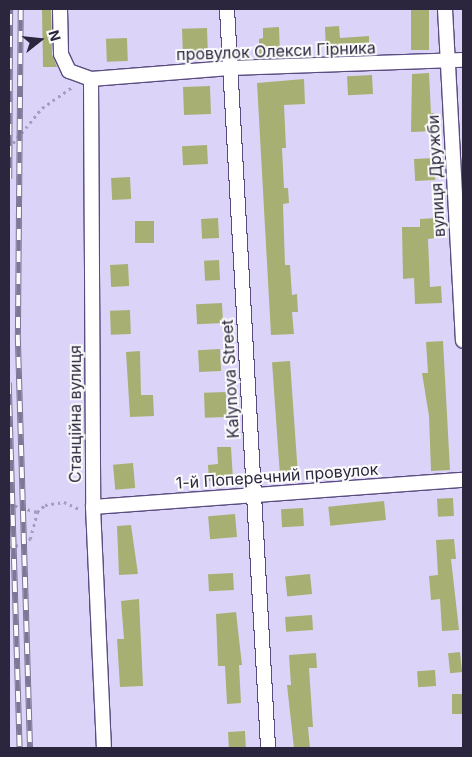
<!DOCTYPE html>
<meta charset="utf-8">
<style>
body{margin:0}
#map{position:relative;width:472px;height:757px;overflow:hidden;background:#dcd4f8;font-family:Inter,sans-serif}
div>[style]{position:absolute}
.building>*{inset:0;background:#a7b072;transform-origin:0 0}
.path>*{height:2.5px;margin-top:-1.25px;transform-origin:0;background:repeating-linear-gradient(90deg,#a49dbd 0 2.5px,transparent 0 6.5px)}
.roads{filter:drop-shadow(1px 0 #5a4c80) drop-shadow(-1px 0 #5a4c80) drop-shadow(0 1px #5a4c80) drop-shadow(0 -1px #5a4c80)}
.minor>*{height:14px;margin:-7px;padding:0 7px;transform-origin:7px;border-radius:7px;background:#fff}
.rail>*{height:5.5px;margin-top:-2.75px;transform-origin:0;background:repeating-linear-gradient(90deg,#fbfbfb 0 11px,#7e7795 0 22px);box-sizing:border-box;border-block:1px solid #7e7795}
span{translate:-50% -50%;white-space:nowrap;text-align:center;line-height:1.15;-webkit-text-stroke:4px #fbfbfb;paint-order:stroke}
.street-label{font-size:16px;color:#2b263d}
.frame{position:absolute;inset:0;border:10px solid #2b263d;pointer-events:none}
.north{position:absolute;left:15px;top:15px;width:50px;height:50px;-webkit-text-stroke:4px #fbfbfb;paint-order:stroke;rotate:74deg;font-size:14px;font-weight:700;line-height:20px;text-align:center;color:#2b263d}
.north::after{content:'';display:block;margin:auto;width:18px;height:22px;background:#2b263d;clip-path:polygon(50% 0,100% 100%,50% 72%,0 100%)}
</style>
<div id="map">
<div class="building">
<i style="clip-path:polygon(42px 9px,51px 9px,52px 54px,57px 67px,43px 67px)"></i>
<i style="left:411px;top:9px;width:18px;height:41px"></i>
<i style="clip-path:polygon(339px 26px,340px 38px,369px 36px,369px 50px,326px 53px,325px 27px)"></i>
<i style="clip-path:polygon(279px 27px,280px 54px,259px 55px,259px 39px,263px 38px,263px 28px)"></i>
<i style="left:207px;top:28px;width:26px;height:25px;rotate:88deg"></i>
<i style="left:127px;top:38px;width:23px;height:21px;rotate:88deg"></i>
<i style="clip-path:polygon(429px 73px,431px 113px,434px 113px,435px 131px,411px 132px,412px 74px)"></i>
<i style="left:372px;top:75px;width:19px;height:25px;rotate:87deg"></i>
<i style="clip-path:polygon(304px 79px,305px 104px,284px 105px,286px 148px,282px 148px,284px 188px,288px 188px,289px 203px,283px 204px,285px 265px,290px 265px,292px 295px,297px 294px,298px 312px,292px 312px,294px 334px,271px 335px,257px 83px)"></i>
<i style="left:210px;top:86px;width:28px;height:27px;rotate:88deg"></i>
<i style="left:207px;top:145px;width:19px;height:25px;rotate:87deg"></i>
<i style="left:434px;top:158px;width:22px;height:20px;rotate:87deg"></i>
<i style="left:130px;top:177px;width:22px;height:19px;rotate:87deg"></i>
<i style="left:218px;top:218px;width:20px;height:17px;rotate:87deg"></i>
<i style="clip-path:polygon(436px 218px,436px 238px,428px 239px,430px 287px,441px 286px,442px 303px,415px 304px,414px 278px,403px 279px,402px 227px,420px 227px,420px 219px)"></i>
<i style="left:135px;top:221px;width:19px;height:22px"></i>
<i style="left:219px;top:260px;width:20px;height:15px;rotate:87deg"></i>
<i style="left:128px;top:264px;width:22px;height:18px;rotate:87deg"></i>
<i style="left:222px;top:303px;width:20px;height:26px;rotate:87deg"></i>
<i style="left:130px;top:310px;width:24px;height:20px;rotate:88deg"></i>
<i style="clip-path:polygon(443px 341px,450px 470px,431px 471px,429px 416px,422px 373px,428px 373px,426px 342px)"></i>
<i style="left:220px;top:349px;width:22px;height:22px;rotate:87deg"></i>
<i style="clip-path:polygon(140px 351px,141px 395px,153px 395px,154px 416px,130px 417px,126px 352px)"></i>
<i style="left:290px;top:361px;width:119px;height:18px;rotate:86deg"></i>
<i style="left:226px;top:392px;width:25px;height:22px;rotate:88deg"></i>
<i style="clip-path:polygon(217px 447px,231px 447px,233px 480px,209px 481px,208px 465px,218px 464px)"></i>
<i style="left:133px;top:463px;width:25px;height:20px;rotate:85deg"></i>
<i style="left:453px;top:498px;width:18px;height:16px;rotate:87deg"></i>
<i style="left:384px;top:501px;width:19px;height:56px;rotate:84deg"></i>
<i style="left:303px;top:508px;width:18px;height:22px;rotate:87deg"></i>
<i style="left:235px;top:514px;width:23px;height:27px;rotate:85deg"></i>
<i style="clip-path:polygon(131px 525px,138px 574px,119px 575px,117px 526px)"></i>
<i style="clip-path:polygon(454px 539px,456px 559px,451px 559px,459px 630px,442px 631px,440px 599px,431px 600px,429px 576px,438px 575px,436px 540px)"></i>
<i style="left:233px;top:573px;width:17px;height:25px;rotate:87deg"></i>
<i style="left:310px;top:574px;width:20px;height:25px;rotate:84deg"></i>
<i style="clip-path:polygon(139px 599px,143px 686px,120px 687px,117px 639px,124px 639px,121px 601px)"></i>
<i style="clip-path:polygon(236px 612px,242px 665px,239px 665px,241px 703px,227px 704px,225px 666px,218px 666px,216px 614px)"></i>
<i style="left:312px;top:615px;width:15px;height:27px;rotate:86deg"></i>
<i style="left:460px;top:652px;width:20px;height:12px;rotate:84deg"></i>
<i style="clip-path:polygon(316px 653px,317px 668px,309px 668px,313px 727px,308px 727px,310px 748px,294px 748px,287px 685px,291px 685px,289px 655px)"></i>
<i style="left:435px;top:670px;width:16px;height:18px;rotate:86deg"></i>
<i style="left:463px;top:694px;width:20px;height:11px;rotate:90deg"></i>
<i style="left:245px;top:731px;width:17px;height:17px;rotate:87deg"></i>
</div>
<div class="path">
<i style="left:9px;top:148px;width:52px;rotate:-50.5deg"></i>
<i style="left:42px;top:108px;width:38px;rotate:-35deg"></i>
<i style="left:9px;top:504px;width:29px;rotate:16deg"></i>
<i style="left:9px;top:547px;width:15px;rotate:-11deg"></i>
<i style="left:24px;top:544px;width:8px;rotate:-40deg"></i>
<i style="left:30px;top:539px;width:28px;rotate:-75deg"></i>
<i style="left:37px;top:512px;width:11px;rotate:-41deg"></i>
<i style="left:45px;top:505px;width:19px;rotate:-9deg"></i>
<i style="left:64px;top:502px;width:17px;rotate:25deg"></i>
</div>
<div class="roads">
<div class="minor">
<i style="left:60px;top:9px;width:45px;rotate:88.7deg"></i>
<i style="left:61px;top:54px;width:19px;rotate:65deg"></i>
<i style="left:69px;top:71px;width:23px;rotate:20deg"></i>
<i style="left:91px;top:79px;width:139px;rotate:-4.5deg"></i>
<i style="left:230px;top:68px;width:233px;rotate:-2deg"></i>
<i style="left:227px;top:9px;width:740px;rotate:86.82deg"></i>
<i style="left:445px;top:9px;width:332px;rotate:86.9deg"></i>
<i style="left:91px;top:79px;width:428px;rotate:89.7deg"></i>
<i style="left:93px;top:507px;width:241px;rotate:87.4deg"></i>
<i style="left:93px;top:507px;width:371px;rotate:-4.2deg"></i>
</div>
</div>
<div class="rail">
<i style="left:21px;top:9px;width:326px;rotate:90.5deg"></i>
<i style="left:18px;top:335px;width:413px;rotate:88.3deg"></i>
<i style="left:9px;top:179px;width:170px;rotate:-89.7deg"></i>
<i style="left:9px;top:383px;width:365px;rotate:88.3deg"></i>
</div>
<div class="street-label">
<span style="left:276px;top:51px;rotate:-2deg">провулок Олекси Гірника</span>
<span style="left:436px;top:176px;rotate:-93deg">вулиця Дружби</span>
<span style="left:230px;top:379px;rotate:-93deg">Kalynova Street</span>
<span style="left:75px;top:414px;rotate:-90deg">Станційна вулиця</span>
<span style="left:277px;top:476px;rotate:-4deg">1-й Поперечний провулок</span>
</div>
<div class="frame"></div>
<div class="north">N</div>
</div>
